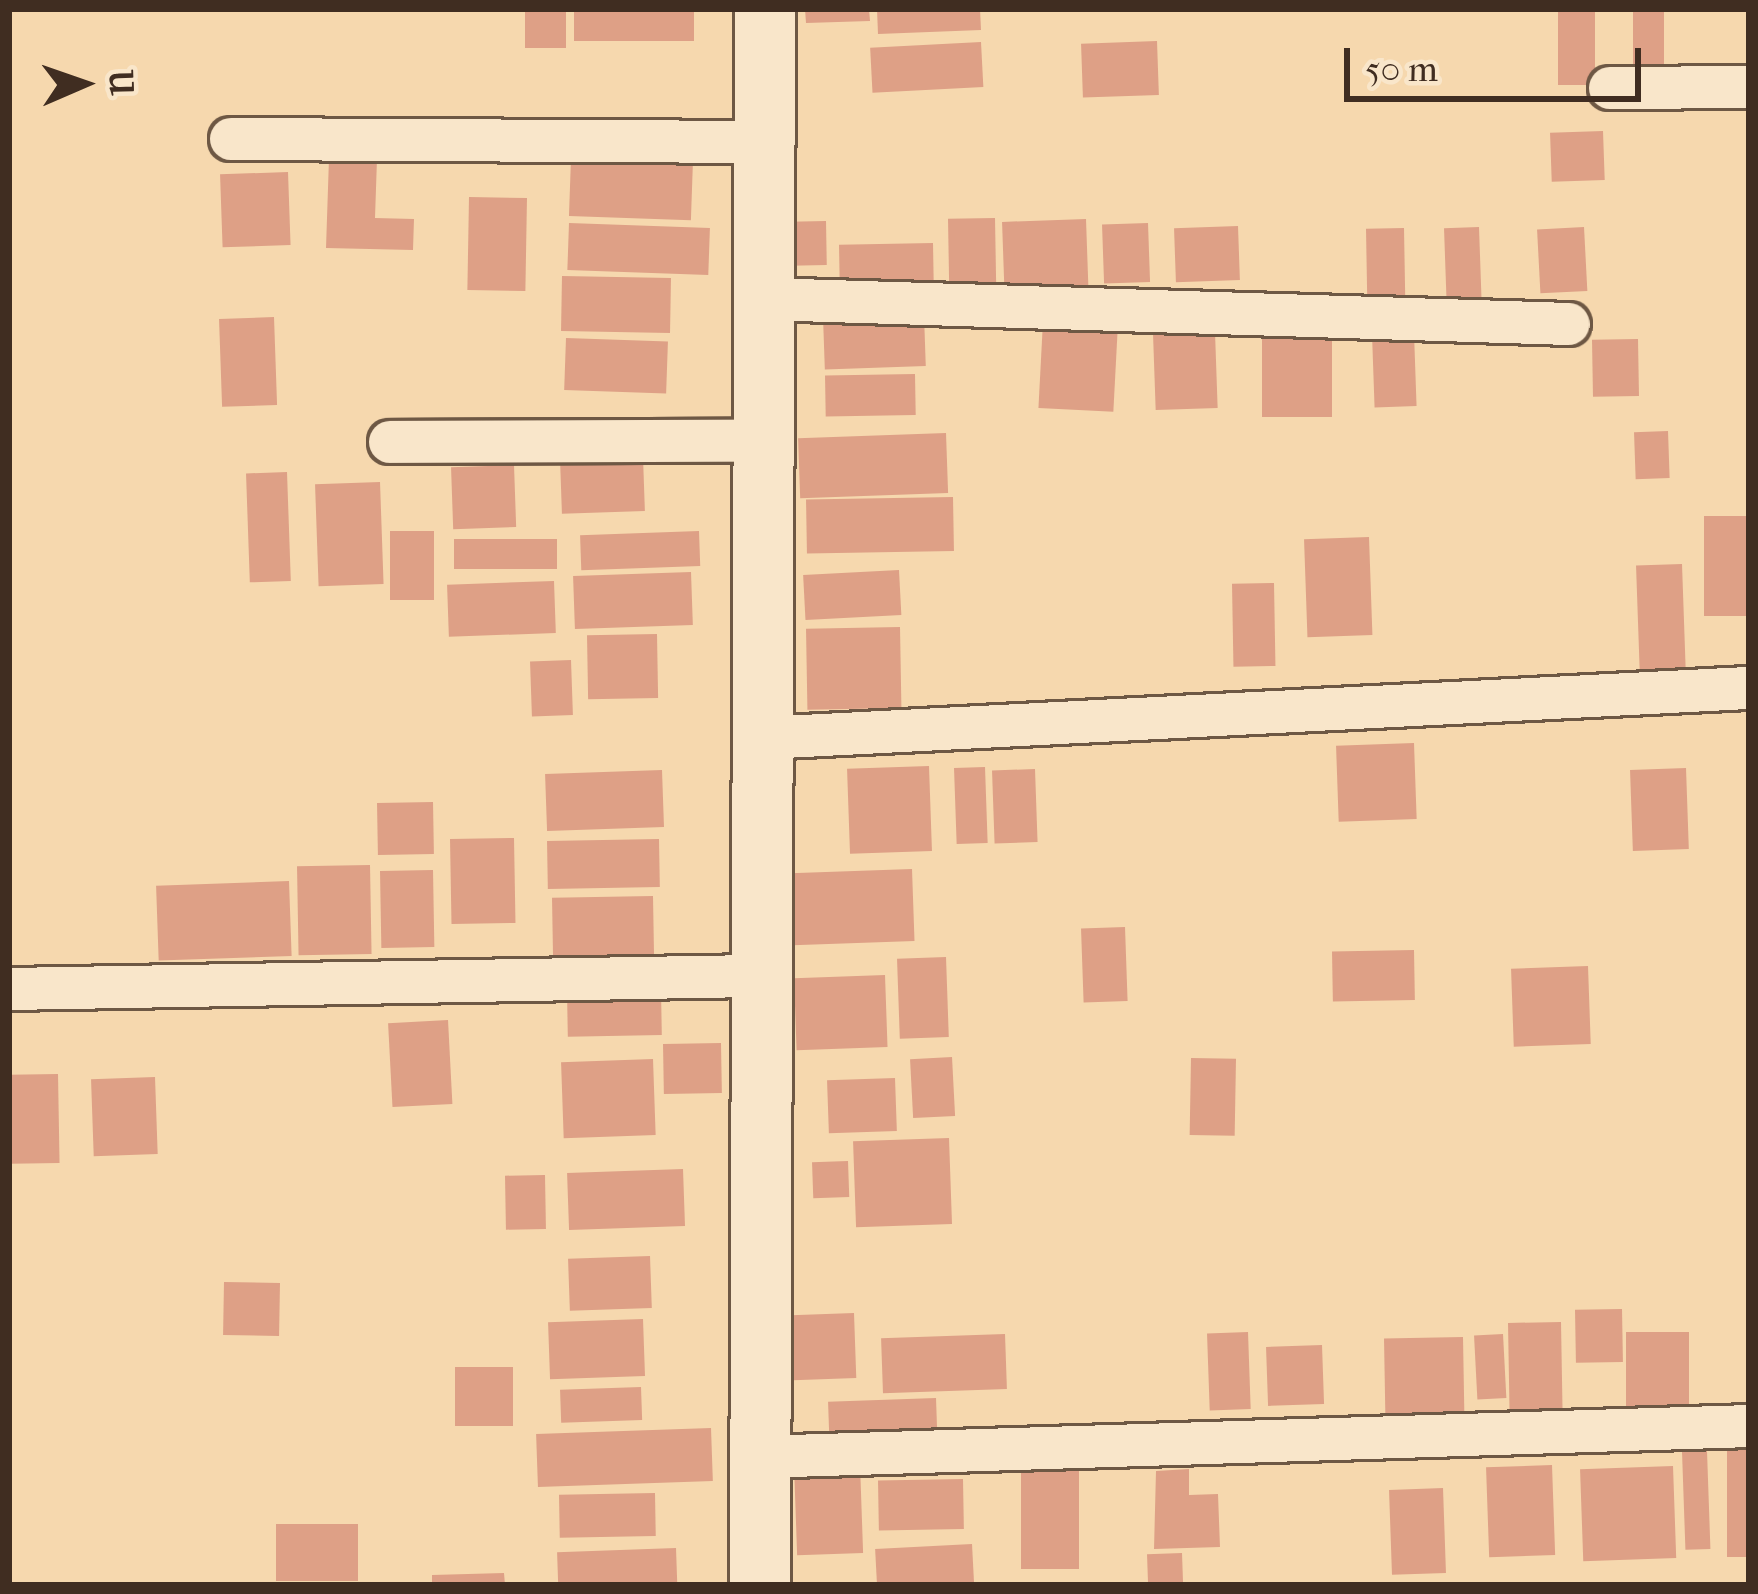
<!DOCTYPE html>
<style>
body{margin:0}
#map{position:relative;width:1758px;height:1594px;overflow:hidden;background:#f6d8ae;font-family:"IM FELL French Canon",serif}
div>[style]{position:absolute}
.building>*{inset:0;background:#dea086;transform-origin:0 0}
.roads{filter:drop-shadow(3px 0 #6e5844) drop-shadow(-3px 0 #6e5844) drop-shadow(0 3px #6e5844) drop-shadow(0 -3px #6e5844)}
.street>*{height:42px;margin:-21px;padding:0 21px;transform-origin:21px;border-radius:21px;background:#f9e6ca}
.secondary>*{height:60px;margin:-30px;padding:0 30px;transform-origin:30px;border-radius:30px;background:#f9e6ca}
span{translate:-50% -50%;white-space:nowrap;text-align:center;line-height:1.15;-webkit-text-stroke:12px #f9e6ca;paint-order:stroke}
.frame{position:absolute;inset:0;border:12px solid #402d21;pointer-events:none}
.north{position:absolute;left:24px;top:24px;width:120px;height:120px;-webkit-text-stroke:9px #f9e6ca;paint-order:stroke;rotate:88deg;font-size:33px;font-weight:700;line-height:48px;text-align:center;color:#402d21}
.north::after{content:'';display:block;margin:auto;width:42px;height:54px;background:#402d21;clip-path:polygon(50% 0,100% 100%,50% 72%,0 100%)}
.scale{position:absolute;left:1344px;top:48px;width:297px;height:54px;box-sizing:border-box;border:6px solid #402d21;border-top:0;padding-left:15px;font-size:36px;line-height:42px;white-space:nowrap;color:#402d21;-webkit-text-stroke:9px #f9e6ca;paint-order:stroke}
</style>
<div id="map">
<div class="building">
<i style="left:525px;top:9px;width:41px;height:39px"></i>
<i style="left:574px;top:9px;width:120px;height:32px"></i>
<i style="clip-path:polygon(805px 9px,869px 9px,870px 21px,806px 23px)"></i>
<i style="clip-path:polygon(877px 9px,980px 9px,981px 30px,878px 34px)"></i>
<i style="left:1558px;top:9px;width:37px;height:76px"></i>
<i style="left:1633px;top:9px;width:31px;height:57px"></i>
<i style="left:1157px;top:41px;width:54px;height:76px;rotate:88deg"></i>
<i style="left:981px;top:42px;width:45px;height:111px;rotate:87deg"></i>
<i style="left:1603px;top:131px;width:49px;height:53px;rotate:88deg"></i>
<i style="clip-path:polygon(329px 158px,377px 159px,375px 218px,414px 219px,413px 250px,326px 248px)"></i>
<i style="left:571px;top:158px;width:122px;height:58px;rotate:2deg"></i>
<i style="left:288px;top:172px;width:73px;height:68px;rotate:88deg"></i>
<i style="left:469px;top:197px;width:58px;height:93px;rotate:1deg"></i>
<i style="left:995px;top:218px;width:77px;height:47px;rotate:89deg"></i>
<i style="left:1086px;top:219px;width:75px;height:84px;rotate:88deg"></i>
<i style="left:826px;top:221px;width:44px;height:37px;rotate:89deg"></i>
<i style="left:569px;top:223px;width:141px;height:47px;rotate:2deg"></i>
<i style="left:1148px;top:223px;width:59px;height:46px;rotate:88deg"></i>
<i style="left:1238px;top:226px;width:54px;height:64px;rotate:88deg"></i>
<i style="left:1479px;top:227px;width:76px;height:35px;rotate:88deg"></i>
<i style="left:1584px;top:227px;width:64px;height:47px;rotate:87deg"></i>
<i style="left:1404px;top:228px;width:80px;height:38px;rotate:89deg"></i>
<i style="left:933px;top:243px;width:49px;height:94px;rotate:89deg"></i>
<i style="left:562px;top:276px;width:109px;height:55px;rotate:1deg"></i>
<i style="left:924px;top:315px;width:51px;height:101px;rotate:88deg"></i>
<i style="left:274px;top:317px;width:88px;height:55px;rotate:88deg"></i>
<i style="left:1043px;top:321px;width:75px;height:87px;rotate:3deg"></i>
<i style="left:1215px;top:332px;width:76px;height:62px;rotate:88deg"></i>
<i style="left:1262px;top:332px;width:70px;height:85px"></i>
<i style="left:1414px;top:333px;width:73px;height:42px;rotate:88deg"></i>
<i style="left:566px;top:338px;width:102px;height:52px;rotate:2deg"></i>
<i style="left:1638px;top:339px;width:57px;height:46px;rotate:89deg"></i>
<i style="left:915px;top:374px;width:41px;height:90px;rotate:89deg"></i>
<i style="left:1668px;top:431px;width:47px;height:34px;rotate:88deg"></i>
<i style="left:946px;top:433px;width:60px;height:148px;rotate:88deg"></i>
<i style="left:643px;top:457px;width:54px;height:83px;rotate:88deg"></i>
<i style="left:514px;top:465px;width:62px;height:63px;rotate:88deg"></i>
<i style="left:287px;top:472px;width:109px;height:41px;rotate:88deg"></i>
<i style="left:380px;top:482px;width:102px;height:65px;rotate:88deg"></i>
<i style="left:953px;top:497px;width:54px;height:147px;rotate:89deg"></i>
<i style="left:1749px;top:516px;width:100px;height:45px;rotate:90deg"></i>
<i style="left:390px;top:531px;width:44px;height:69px"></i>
<i style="left:699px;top:531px;width:35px;height:119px;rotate:88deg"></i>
<i style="left:1369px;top:537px;width:98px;height:65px;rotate:88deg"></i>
<i style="left:557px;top:539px;width:30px;height:103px;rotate:90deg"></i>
<i style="left:1682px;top:564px;width:108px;height:46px;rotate:88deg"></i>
<i style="left:899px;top:570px;width:45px;height:96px;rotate:87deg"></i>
<i style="left:691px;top:572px;width:53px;height:118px;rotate:88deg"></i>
<i style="left:554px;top:581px;width:52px;height:107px;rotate:88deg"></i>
<i style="left:1274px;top:583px;width:83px;height:42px;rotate:89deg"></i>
<i style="left:900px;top:627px;width:81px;height:94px;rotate:89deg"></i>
<i style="left:657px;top:634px;width:64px;height:70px;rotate:89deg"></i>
<i style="left:571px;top:660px;width:55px;height:41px;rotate:88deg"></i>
<i style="left:1414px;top:743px;width:76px;height:78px;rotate:88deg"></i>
<i style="left:929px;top:766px;width:85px;height:82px;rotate:88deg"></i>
<i style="left:985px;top:767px;width:76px;height:31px;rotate:88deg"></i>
<i style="left:1686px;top:768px;width:81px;height:56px;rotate:88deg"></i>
<i style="left:1035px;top:769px;width:73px;height:43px;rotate:88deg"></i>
<i style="left:662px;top:770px;width:57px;height:117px;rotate:88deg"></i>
<i style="left:433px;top:802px;width:52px;height:56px;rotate:89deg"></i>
<i style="left:514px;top:838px;width:85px;height:64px;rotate:89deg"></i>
<i style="left:659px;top:839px;width:48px;height:112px;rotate:89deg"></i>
<i style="left:370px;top:865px;width:89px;height:73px;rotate:89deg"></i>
<i style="left:912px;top:869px;width:72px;height:122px;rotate:88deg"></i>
<i style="left:433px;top:870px;width:77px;height:53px;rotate:89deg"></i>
<i style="left:289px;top:881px;width:75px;height:133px;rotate:88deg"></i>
<i style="left:653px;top:896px;width:64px;height:101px;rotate:89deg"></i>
<i style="left:1125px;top:927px;width:74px;height:44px;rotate:88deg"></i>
<i style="left:1414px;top:950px;width:50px;height:82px;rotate:89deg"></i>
<i style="left:946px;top:957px;width:80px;height:49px;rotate:88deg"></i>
<i style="left:1588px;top:966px;width:78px;height:77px;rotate:88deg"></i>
<i style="left:885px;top:975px;width:72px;height:91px;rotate:88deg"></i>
<i style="left:661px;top:989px;width:46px;height:94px;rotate:89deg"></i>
<i style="left:448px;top:1020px;width:84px;height:60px;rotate:87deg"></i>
<i style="left:721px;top:1043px;width:50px;height:58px;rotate:89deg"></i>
<i style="left:952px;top:1057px;width:59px;height:42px;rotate:87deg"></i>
<i style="left:1191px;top:1058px;width:45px;height:77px;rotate:1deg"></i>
<i style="left:653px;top:1059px;width:76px;height:92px;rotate:88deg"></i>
<i style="left:58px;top:1074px;width:89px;height:49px;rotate:89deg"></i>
<i style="left:155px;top:1077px;width:77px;height:64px;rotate:88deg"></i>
<i style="left:895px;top:1078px;width:53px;height:68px;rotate:88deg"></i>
<i style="left:949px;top:1138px;width:86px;height:96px;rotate:88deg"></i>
<i style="left:848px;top:1161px;width:36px;height:36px;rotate:88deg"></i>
<i style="left:683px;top:1169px;width:57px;height:116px;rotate:88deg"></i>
<i style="left:545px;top:1175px;width:54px;height:40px;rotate:89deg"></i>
<i style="left:650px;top:1256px;width:52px;height:82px;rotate:88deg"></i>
<i style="left:224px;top:1282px;width:56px;height:53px;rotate:1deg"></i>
<i style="left:1622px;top:1309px;width:53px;height:47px;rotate:89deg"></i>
<i style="left:854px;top:1313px;width:65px;height:63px;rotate:88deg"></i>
<i style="left:643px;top:1319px;width:57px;height:95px;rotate:88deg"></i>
<i style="left:1561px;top:1322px;width:91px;height:53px;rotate:89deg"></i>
<i style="left:1248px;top:1332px;width:77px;height:41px;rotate:88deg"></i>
<i style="left:1626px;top:1332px;width:63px;height:78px"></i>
<i style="left:1005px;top:1334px;width:55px;height:124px;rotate:88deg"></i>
<i style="left:1503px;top:1334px;width:64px;height:29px;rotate:87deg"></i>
<i style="left:1463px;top:1337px;width:78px;height:79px;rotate:89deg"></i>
<i style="left:1322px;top:1345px;width:59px;height:56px;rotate:88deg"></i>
<i style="left:455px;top:1367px;width:58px;height:59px"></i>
<i style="left:641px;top:1387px;width:33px;height:81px;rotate:88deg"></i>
<i style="left:936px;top:1398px;width:49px;height:108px;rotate:88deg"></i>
<i style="left:711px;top:1428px;width:53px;height:175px;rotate:88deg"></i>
<i style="left:1727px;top:1449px;width:22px;height:108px"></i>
<i style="left:1707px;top:1451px;width:98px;height:25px;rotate:88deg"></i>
<i style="left:860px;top:1464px;width:89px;height:66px;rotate:88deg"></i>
<i style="left:1552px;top:1465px;width:90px;height:66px;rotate:88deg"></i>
<i style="left:1673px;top:1466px;width:92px;height:93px;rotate:88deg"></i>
<i style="left:1021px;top:1467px;width:58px;height:102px"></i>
<i style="clip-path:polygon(1189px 1469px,1189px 1495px,1218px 1494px,1220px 1547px,1154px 1549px,1156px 1471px)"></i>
<i style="left:963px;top:1479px;width:50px;height:85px;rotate:89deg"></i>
<i style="left:1443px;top:1488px;width:85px;height:54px;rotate:88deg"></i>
<i style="left:655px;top:1493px;width:43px;height:96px;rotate:89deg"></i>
<i style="left:276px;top:1524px;width:82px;height:57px"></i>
<i style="left:972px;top:1544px;width:41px;height:97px;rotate:87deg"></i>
<i style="left:676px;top:1548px;width:37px;height:119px;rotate:88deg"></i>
<i style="left:1182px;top:1553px;width:31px;height:35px;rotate:88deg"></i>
<i style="clip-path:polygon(504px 1573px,505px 1585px,432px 1585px,432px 1575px)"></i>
</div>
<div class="roads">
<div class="street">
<i style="left:1610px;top:88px;width:139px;rotate:-0.4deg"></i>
<i style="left:231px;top:139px;width:534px;rotate:0.32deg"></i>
<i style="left:765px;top:299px;width:804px;rotate:1.78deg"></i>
<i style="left:390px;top:442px;width:373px;rotate:-0.2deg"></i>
<i style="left:764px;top:738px;width:986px;rotate:-2.91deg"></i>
<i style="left:9px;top:989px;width:747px;rotate:-1deg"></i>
<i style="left:759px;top:1457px;width:990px;rotate:-1.79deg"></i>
</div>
<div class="secondary">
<i style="left:760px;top:1585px;width:1576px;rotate:-89.82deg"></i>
</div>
</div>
<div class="frame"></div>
<div class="north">U</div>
<div class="scale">50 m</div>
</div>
